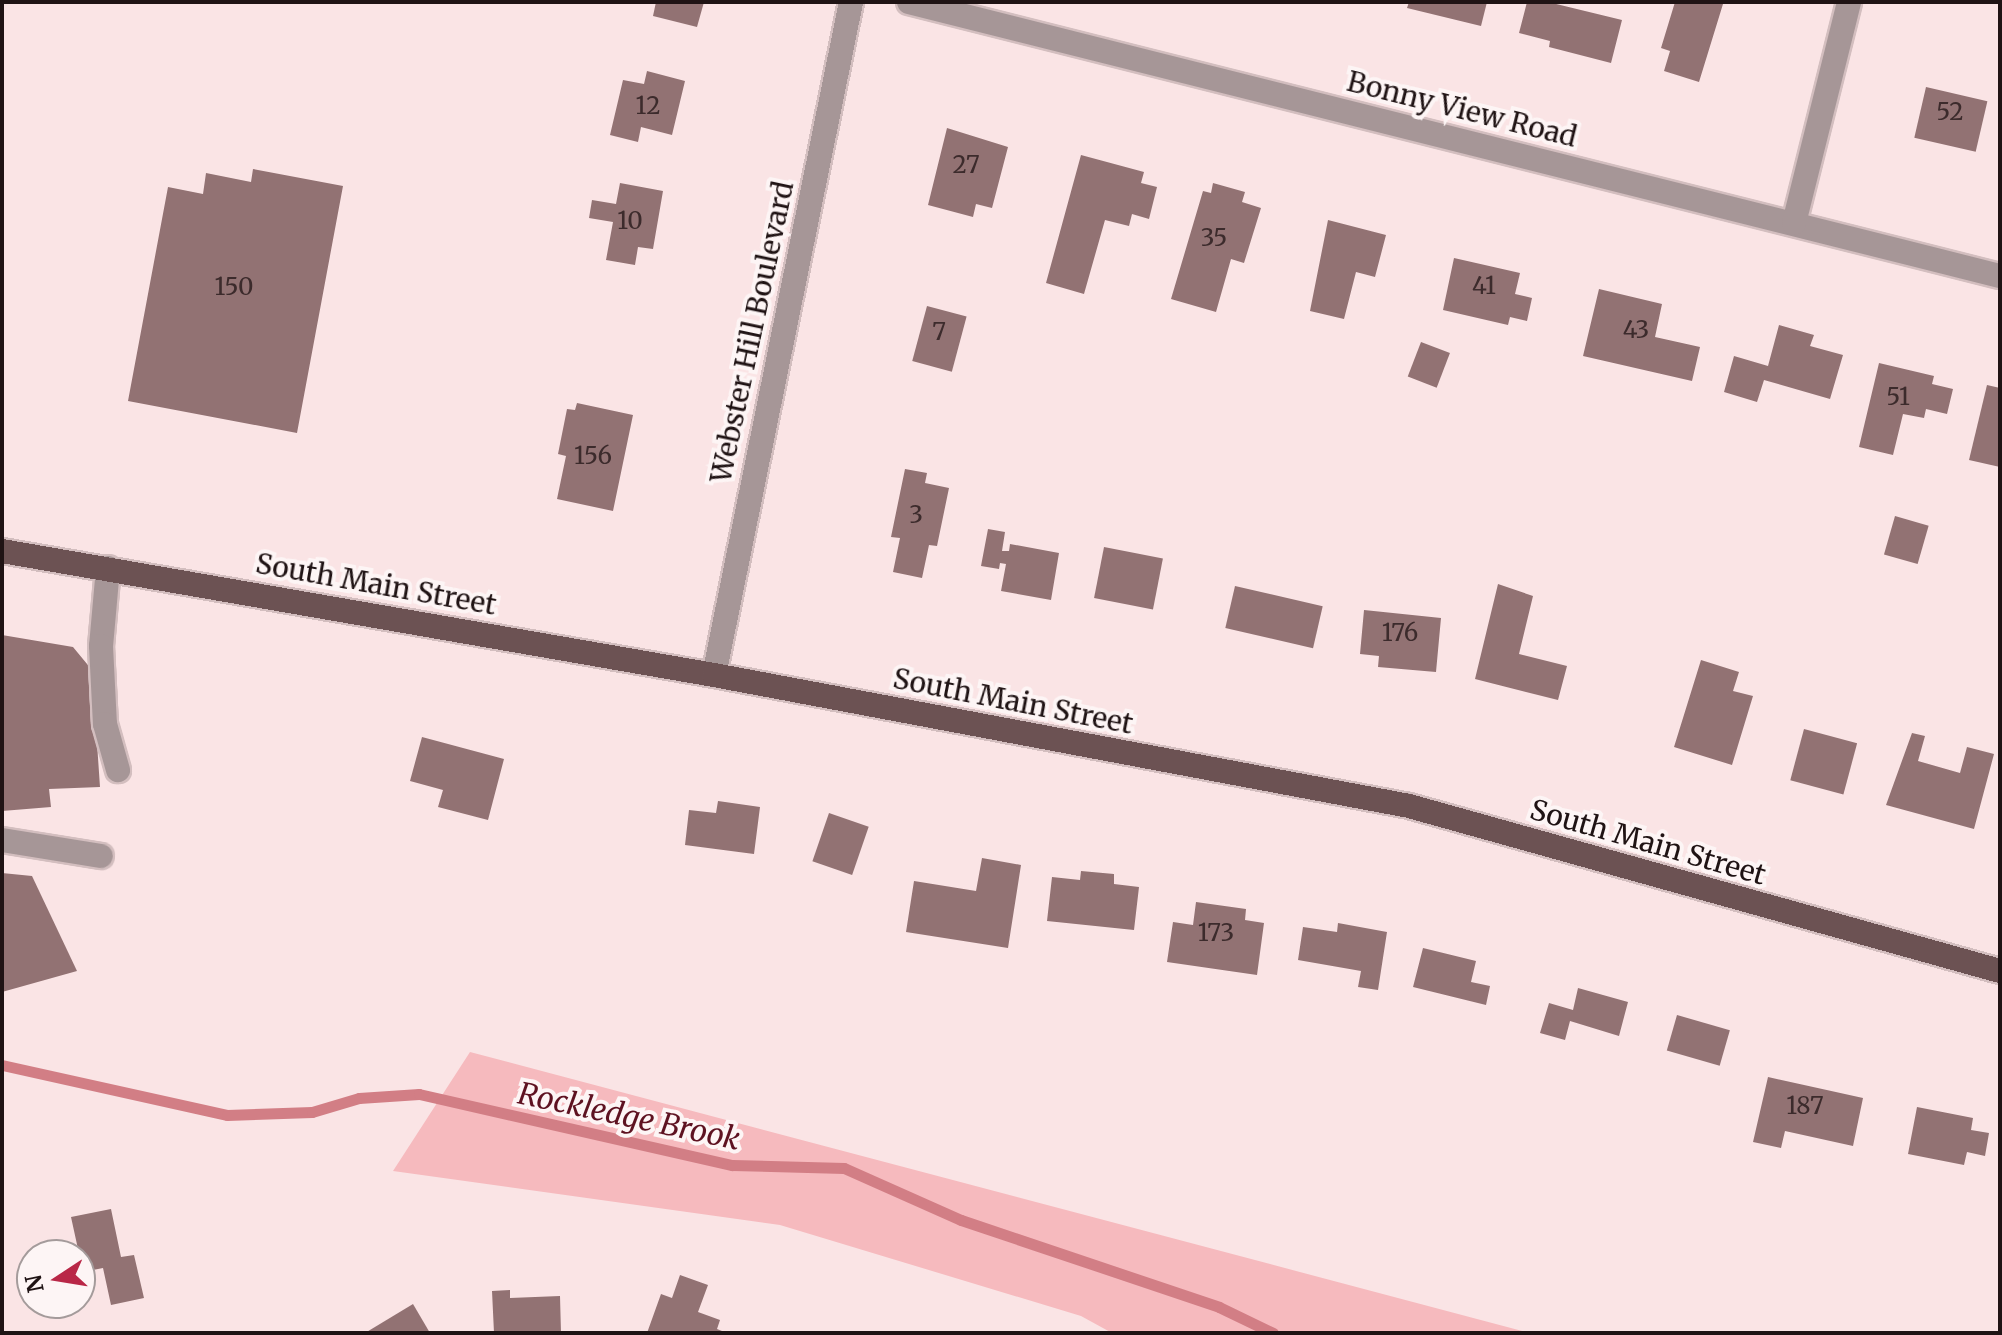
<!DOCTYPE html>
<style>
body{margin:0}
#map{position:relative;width:2002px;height:1335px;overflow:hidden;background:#fae4e5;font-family:Merriweather,serif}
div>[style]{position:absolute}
.green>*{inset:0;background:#f6babe}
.stream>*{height:11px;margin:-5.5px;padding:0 5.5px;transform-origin:5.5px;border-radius:5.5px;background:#d27e85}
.building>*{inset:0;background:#927273;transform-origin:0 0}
.roads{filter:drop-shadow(2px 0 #d3bebf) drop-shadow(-2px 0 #d3bebf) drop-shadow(0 2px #d3bebf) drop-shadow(0 -2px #d3bebf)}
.minor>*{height:24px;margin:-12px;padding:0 12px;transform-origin:12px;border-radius:12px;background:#a69697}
.major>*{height:24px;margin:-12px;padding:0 12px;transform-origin:12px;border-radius:12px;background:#6c5253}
span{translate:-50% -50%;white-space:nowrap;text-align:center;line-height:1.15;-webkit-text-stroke:8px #fdf5f5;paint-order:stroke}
.number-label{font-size:24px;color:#3c2b2c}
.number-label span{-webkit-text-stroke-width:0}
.street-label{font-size:28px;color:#1f1314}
.water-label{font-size:30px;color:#5e1221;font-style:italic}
.frame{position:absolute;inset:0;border:4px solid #1f1314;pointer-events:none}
.north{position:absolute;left:16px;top:1239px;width:80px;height:80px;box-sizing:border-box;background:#fdf5f5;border:2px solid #a49b9b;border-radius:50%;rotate:258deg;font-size:22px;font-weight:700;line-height:32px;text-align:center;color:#1f1314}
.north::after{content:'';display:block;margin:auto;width:28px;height:36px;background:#b92747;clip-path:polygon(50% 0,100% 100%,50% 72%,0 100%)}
</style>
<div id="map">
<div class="green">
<i style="clip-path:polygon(470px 1052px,1530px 1333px,1112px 1333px,1081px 1316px,780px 1225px,393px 1171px)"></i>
</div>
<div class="stream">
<i style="left:2px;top:1065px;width:230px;rotate:12.5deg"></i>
<i style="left:227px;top:1115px;width:85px;rotate:-2deg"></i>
<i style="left:312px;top:1112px;width:49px;rotate:-16.6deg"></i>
<i style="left:359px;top:1098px;width:60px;rotate:-3.8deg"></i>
<i style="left:419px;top:1094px;width:321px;rotate:12.8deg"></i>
<i style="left:732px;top:1165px;width:112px;rotate:1.5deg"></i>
<i style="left:844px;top:1168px;width:128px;rotate:24deg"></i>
<i style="left:961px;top:1220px;width:272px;rotate:18.6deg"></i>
<i style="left:1219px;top:1307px;width:60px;rotate:25.7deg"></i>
</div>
<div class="building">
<i style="clip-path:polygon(656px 2px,704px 2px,697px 27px,653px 16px)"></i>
<i style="clip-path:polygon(1409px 2px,1487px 2px,1481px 26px,1407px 8px)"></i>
<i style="clip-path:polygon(1527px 2px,1548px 2px,1622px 20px,1611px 63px,1549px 47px,1550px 41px,1519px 33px)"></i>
<i style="clip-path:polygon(1675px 2px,1723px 4px,1699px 82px,1664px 71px,1670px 51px,1661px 48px)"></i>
<i style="clip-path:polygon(647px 71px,685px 81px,672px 135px,641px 127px,638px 142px,610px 135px,623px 80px,644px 84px)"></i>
<i style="left:1926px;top:87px;width:63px;height:52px;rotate:13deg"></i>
<i style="clip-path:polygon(947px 128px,1008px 147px,992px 208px,976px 204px,973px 217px,928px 205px)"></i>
<i style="clip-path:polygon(1081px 155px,1144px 172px,1141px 183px,1157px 187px,1149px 219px,1132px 214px,1129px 226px,1105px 220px,1084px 294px,1046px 283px)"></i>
<i style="clip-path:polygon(253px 169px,343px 186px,297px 433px,128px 401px,168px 187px,203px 194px,206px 173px,251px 182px)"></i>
<i style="clip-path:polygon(620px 183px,663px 191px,653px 249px,638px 247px,635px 265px,606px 260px,613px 222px,589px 218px,592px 200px,616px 204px)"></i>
<i style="clip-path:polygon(1213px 183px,1245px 192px,1242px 202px,1261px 208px,1244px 263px,1231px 259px,1216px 312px,1171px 299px,1203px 191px,1211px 193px)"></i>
<i style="clip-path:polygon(1328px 220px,1386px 235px,1375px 277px,1356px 272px,1344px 319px,1310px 311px)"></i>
<i style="clip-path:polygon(1454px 258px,1520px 273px,1515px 294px,1532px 298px,1527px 321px,1510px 317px,1508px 325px,1443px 310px)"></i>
<i style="clip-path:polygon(1599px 289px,1662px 304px,1655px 337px,1700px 347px,1692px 381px,1583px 356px)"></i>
<i style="left:927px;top:306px;width:41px;height:57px;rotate:15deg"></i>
<i style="clip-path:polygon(1779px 325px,1814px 335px,1810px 346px,1843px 355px,1830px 399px,1764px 380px,1757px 402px,1724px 392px,1734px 356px,1768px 366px)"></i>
<i style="left:1421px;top:342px;width:31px;height:37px;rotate:21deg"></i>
<i style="clip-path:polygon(1879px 363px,1934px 376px,1932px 384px,1953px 389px,1947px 414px,1926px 409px,1924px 418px,1903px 414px,1893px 455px,1859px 447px)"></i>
<i style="clip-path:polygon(1987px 385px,2000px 388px,2000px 467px,1969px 460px)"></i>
<i style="clip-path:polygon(577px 403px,633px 415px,613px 511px,557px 499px,566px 456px,558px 454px,567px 409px,575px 410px)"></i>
<i style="clip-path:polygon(905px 469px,927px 473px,925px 483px,949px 488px,937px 546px,929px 545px,922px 578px,893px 572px,900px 538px,891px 537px)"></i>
<i style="left:1895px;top:516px;width:35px;height:40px;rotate:16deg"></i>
<i style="clip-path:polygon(988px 529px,1005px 532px,1002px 551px,1009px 551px,1010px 544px,1059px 553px,1051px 600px,1001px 591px,1006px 564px,1000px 563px,999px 569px,981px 566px)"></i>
<i style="left:1104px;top:547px;width:60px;height:52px;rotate:11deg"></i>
<i style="clip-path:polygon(1498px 584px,1533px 596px,1519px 654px,1567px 666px,1558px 700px,1475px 679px)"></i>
<i style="left:1235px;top:586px;width:90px;height:43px;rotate:13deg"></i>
<i style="clip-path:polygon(1364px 610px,1441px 618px,1436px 672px,1378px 667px,1379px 656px,1360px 654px)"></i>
<i style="clip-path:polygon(2px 635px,73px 647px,92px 670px,100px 787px,49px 789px,51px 807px,2px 811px)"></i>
<i style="clip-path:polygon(1701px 660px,1739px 672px,1733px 691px,1753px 696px,1732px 765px,1674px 747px)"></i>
<i style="left:1804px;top:729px;width:55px;height:53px;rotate:15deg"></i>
<i style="clip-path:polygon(1912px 733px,1925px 736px,1918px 761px,1960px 773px,1967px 747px,1994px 754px,1974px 829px,1886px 805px)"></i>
<i style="clip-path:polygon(422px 737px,504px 759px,488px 820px,438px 807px,443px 790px,410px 781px)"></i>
<i style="clip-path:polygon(718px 801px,760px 807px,754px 854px,685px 845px,689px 810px,716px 813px)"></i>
<i style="left:829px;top:813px;width:42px;height:51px;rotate:19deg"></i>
<i style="clip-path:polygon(982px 858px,1021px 865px,1008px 948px,906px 932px,914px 881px,976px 891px)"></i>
<i style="clip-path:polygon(1081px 871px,1114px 874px,1114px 884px,1139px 887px,1134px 930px,1047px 921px,1052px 877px,1080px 880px)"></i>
<i style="clip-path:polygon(2px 873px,32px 876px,77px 971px,2px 992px)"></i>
<i style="clip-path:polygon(1196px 902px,1246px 909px,1245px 920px,1264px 923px,1257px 975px,1167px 962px,1173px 922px,1193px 925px)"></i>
<i style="clip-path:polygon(1338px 923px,1387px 932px,1378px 990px,1358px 987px,1361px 971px,1298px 960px,1303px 927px,1337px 932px)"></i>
<i style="clip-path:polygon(1423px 948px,1476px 961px,1471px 982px,1490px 986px,1486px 1005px,1413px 987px)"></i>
<i style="clip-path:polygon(1578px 988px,1628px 1002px,1619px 1036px,1570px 1021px,1565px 1040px,1540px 1033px,1549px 1003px,1573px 1010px)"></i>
<i style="left:1677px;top:1015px;width:55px;height:37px;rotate:16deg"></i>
<i style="clip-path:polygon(1768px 1077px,1863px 1098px,1853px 1146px,1785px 1131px,1781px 1148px,1753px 1142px)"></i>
<i style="clip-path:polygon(1917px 1107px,1973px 1118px,1971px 1130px,1989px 1133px,1985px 1156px,1967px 1152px,1964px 1165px,1908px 1154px)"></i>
<i style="clip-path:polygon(111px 1209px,121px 1257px,134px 1255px,144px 1298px,111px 1305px,103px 1268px,83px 1272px,71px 1217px)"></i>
<i style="clip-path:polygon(680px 1275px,708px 1285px,698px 1312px,720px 1320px,717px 1329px,727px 1333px,647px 1333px,661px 1294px,672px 1298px)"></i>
<i style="clip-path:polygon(510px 1290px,510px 1298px,560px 1296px,561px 1333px,494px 1333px,492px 1291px)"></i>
<i style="clip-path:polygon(413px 1304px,430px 1333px,365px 1333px)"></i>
</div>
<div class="roads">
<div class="minor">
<i style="left:909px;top:2px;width:1125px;rotate:14.1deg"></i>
<i style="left:1794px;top:223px;width:228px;rotate:-76deg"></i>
<i style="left:108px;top:568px;width:78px;rotate:95.1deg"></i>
<i style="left:101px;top:646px;width:78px;rotate:87.1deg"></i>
<i style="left:105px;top:724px;width:48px;rotate:74.2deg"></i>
<i style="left:714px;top:675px;width:687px;rotate:-78.49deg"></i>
<i style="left:2px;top:840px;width:100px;rotate:9.2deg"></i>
</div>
<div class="major">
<i style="left:2px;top:551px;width:723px;rotate:9.88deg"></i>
<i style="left:714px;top:675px;width:707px;rotate:10.67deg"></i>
<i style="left:1409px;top:806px;width:614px;rotate:15.6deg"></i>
</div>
</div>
<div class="number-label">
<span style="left:648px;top:106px">12</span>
<span style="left:1950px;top:112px">52</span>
<span style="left:966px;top:165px">27</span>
<span style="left:630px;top:221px">10</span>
<span style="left:1214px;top:238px">35</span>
<span style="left:1484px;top:286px">41</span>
<span style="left:234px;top:287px">150</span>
<span style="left:1636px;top:330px">43</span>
<span style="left:939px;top:332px">7</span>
<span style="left:1898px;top:397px">51</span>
<span style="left:593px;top:456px">156</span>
<span style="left:916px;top:515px">3</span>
<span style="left:1400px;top:633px">176</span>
<span style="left:1216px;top:933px">173</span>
<span style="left:1805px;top:1106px">187</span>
</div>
<div class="street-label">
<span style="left:1462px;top:109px;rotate:14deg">Bonny View Road</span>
<span style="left:752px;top:332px;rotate:-78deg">Webster Hill Boulevard</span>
<span style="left:376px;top:584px;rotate:10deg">South Main Street</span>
<span style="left:1013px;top:701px;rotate:11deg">South Main Street</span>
<span style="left:1648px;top:842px;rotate:16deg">South Main Street</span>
</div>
<div class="water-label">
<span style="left:629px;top:1116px;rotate:12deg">Rockledge Brook</span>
</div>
<div class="frame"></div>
<div class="north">N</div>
</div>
